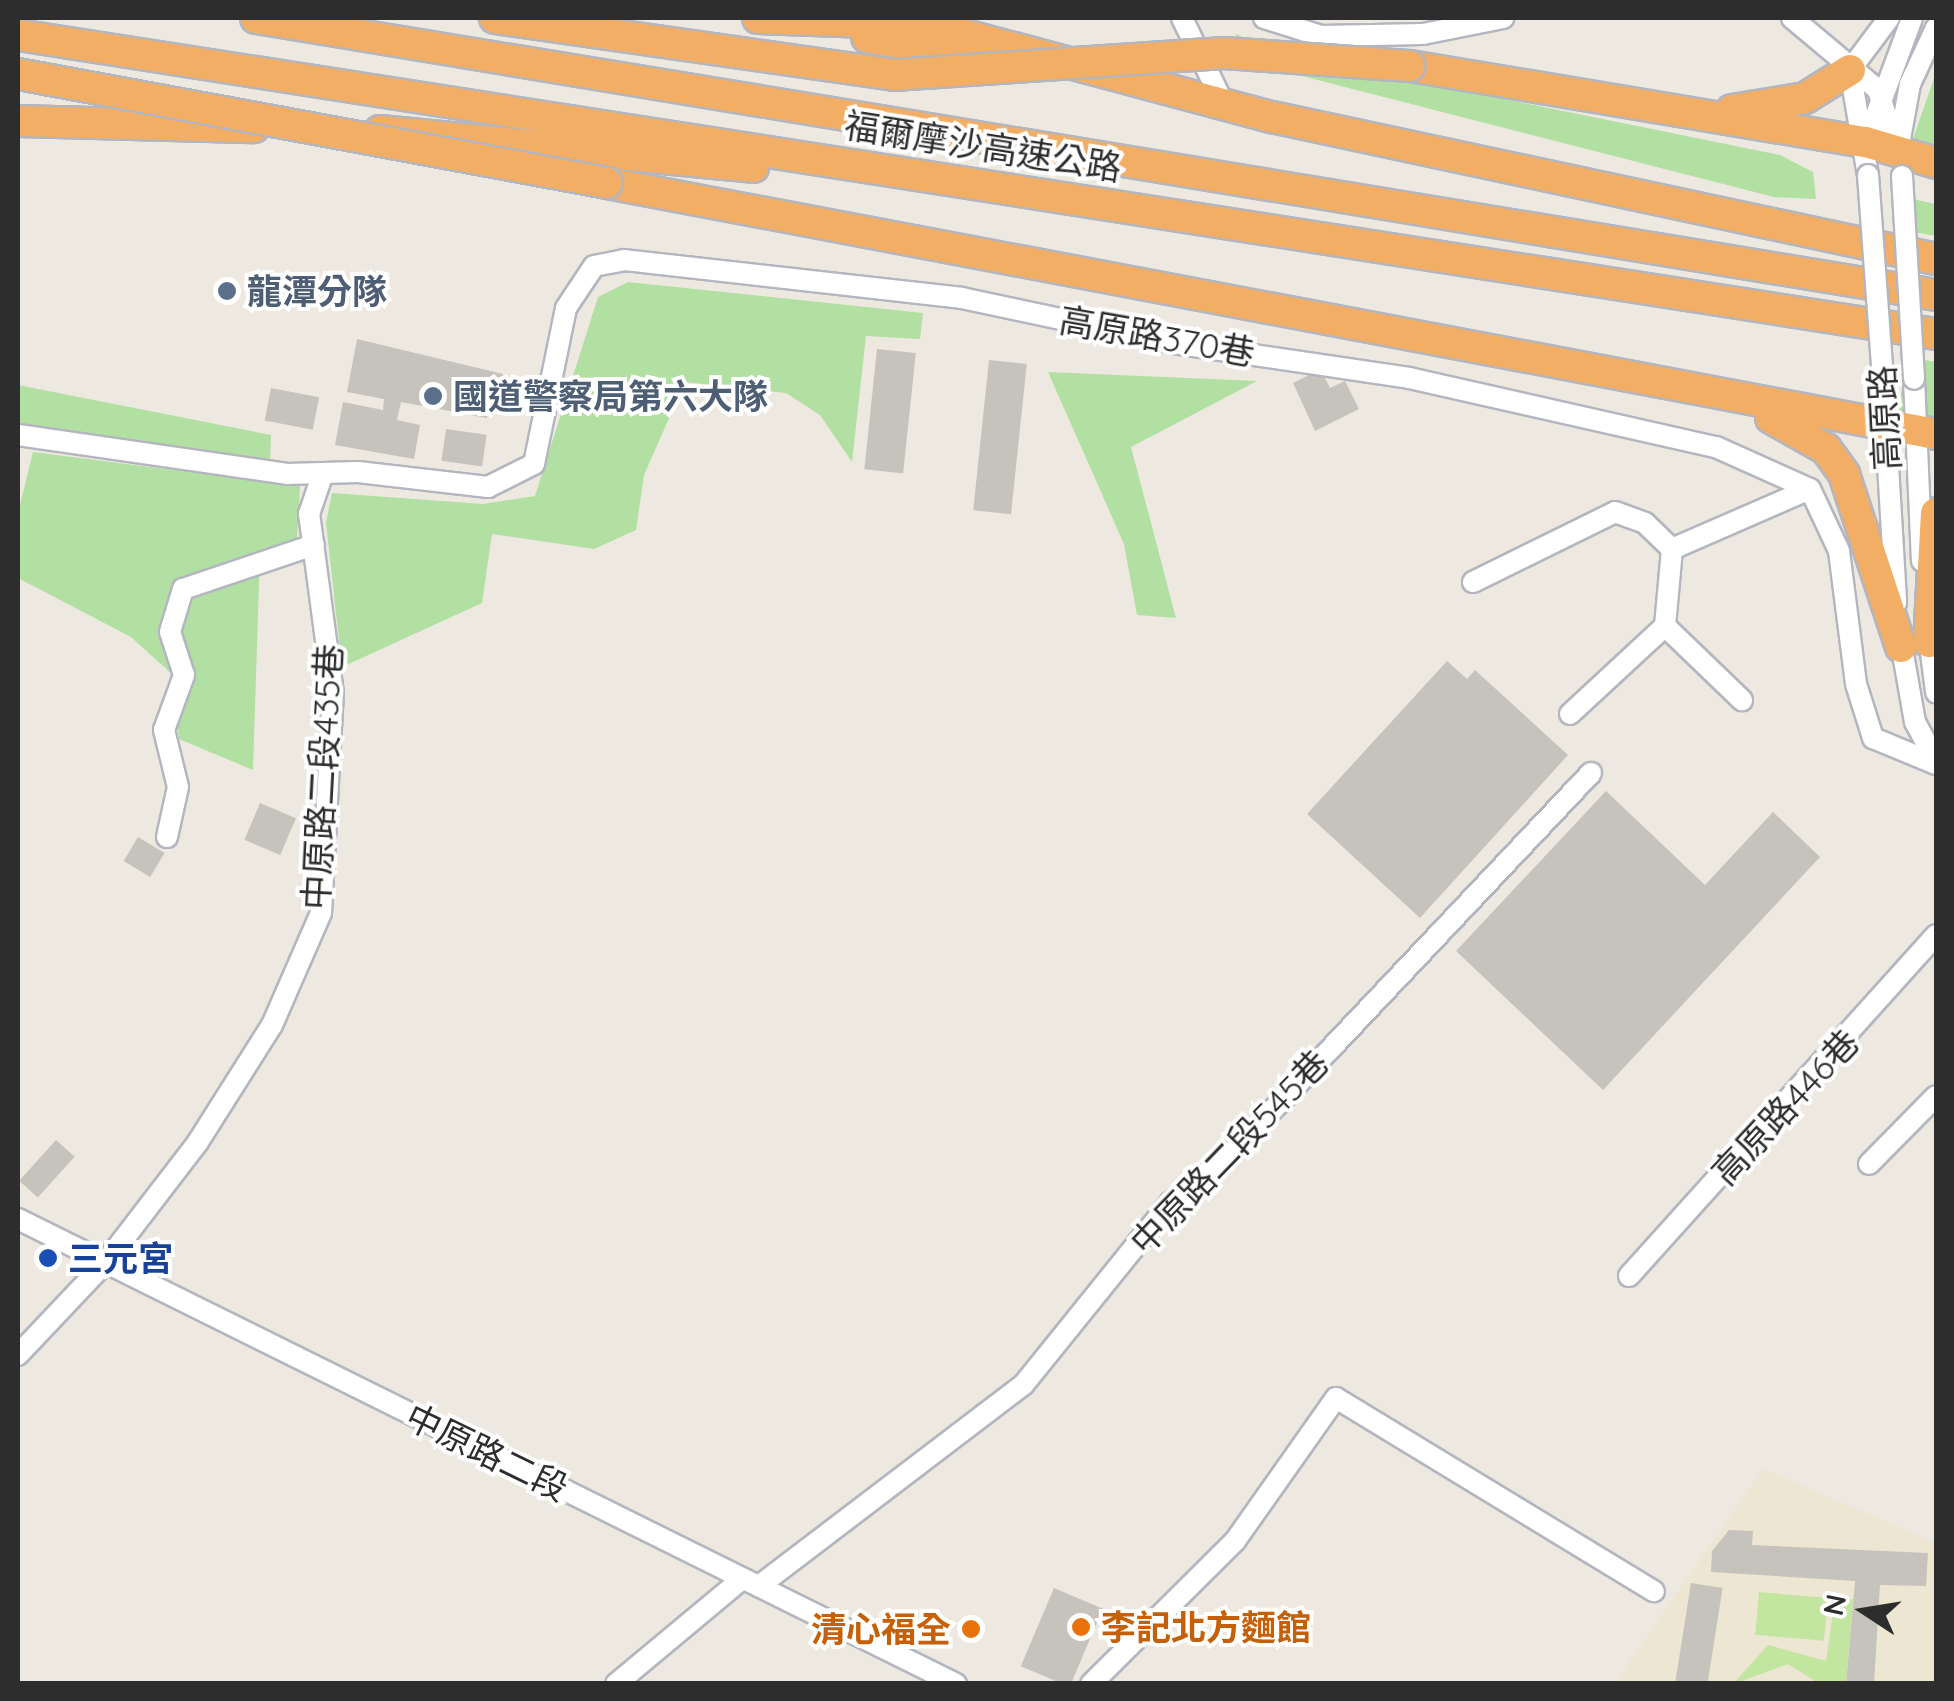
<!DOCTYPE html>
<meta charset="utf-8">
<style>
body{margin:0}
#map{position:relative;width:1954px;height:1701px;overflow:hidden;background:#ede9e1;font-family:Quicksand,"Noto Sans TC",sans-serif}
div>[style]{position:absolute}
.education>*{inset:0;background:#ede6d2}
.green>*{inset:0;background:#b2dfa2}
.pitch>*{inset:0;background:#c2e59f;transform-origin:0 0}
.building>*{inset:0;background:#c6c3bc;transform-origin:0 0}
.roads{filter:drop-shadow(2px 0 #b4b6bf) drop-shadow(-2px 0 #b4b6bf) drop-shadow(0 2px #b4b6bf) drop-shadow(0 -2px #b4b6bf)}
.minor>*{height:20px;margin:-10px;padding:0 10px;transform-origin:10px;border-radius:10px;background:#fff}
.highway>*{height:30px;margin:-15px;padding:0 15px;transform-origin:15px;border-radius:15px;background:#f3ae66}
.bridges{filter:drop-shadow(2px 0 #b4b6bf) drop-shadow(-2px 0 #b4b6bf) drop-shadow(0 2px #b4b6bf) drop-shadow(0 -2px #b4b6bf)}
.minor-bridge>*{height:20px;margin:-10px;padding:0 10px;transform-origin:10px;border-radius:10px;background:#fff}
.highway-bridge>*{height:30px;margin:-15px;padding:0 15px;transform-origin:15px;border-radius:15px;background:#f3ae66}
.dots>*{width:28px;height:28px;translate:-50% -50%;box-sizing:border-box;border:5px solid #fff;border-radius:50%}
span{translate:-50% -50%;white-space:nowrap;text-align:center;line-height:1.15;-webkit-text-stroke:8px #fff;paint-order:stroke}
.street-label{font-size:35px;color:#2d2d2d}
.service-label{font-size:35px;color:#4e5e75;font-weight:700}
.left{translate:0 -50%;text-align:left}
.transit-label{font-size:35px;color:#164399;font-weight:700}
.food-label{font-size:35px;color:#c56008;font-weight:700}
.right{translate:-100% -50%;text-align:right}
.frame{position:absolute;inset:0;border:20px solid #2d2d2d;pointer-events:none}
.north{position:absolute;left:1814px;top:1561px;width:100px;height:100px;-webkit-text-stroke:8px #fff;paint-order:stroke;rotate:282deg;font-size:28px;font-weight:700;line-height:40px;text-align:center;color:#2d2d2d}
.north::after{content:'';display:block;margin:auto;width:35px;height:45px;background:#2d2d2d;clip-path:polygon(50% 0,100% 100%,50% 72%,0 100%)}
</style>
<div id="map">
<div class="education">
<i style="clip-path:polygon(1763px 1469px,1936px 1543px,1936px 1683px,1614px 1684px)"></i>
</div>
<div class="green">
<i style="clip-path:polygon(1235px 34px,1297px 57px,1780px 155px,1813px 172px,1816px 199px,1774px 197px,1259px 65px)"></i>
<i style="clip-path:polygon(1935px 75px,1936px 90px,1936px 151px,1911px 145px)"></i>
<i style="clip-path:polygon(1893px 195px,1936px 204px,1936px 236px,1902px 230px)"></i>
<i style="clip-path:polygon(628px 282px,923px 313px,920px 339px,866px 336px,852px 462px,820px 415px,786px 393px,685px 382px,644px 475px,636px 530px,594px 549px,492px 534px,482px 603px,342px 667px,326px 523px,332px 493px,483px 504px,535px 496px,598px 297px)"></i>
<i style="clip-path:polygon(1908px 357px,1936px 362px,1936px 420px,1898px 410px)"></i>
<i style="clip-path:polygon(1048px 372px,1257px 381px,1131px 447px,1176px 618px,1137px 615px,1124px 544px)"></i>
<i style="clip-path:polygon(18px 385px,271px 435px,270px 465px,18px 424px)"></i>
<i style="clip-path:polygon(33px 452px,300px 486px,297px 539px,260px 552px,253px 770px,179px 739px,173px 675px,131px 637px,18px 578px,18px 513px)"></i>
</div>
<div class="pitch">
<i style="left:1759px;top:1592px;width:69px;height:43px;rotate:5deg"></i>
<i style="clip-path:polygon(1835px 1599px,1853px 1599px,1846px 1683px,1818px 1683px,1788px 1664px,1733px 1684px,1768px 1645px,1826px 1661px)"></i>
</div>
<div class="building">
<i style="clip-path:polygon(357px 339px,503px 374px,497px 407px,489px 405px,487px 418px,401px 402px,397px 420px,420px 425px,414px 459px,335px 445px,343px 402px,383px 410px,384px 399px,347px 392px)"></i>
<i style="left:877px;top:349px;width:39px;height:121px;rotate:6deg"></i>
<i style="left:989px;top:360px;width:38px;height:151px;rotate:6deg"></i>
<i style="clip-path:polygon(1311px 374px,1323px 374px,1330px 388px,1345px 381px,1359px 409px,1315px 431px,1293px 383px)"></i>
<i style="left:271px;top:388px;width:49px;height:33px;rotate:11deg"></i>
<i style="left:446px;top:429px;width:41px;height:32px;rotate:8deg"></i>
<i style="clip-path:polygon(1447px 661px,1467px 679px,1475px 670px,1568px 755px,1420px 918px,1307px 814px)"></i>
<i style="clip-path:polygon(1606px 791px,1705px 885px,1773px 812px,1820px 857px,1603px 1090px,1456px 951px)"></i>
<i style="left:260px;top:803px;width:39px;height:40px;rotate:23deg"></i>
<i style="left:138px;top:837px;width:31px;height:28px;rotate:31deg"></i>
<i style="left:56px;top:1140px;width:25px;height:55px;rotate:42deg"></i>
<i style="clip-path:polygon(1729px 1530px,1753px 1531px,1752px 1545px,1928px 1553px,1926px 1586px,1880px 1585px,1874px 1684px,1846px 1684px,1855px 1581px,1711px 1572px,1712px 1551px)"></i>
<i style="left:1691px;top:1583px;width:32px;height:103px;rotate:9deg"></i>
<i style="left:1054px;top:1588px;width:53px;height:85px;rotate:23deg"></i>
</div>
<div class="roads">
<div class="minor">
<i style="left:1182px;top:18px;width:97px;rotate:64.2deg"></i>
<i style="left:1264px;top:18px;width:60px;rotate:17.5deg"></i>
<i style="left:1321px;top:36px;width:102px;rotate:-1.1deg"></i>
<i style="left:1423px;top:34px;width:82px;rotate:-11.3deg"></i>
<i style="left:1792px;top:18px;width:112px;rotate:39.9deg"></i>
<i style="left:1878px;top:90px;width:70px;rotate:72.6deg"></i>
<i style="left:1850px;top:70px;width:107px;rotate:80.3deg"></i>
<i style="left:1850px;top:70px;width:65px;rotate:-53.1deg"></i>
<i style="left:1866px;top:142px;width:132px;rotate:-69.6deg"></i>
<i style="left:1898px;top:150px;width:67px;rotate:-79.7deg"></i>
<i style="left:1910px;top:84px;width:62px;rotate:-65.1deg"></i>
<i style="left:1914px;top:379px;width:182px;rotate:87.5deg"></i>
<i style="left:1883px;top:381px;width:222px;rotate:86.6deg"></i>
<i style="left:18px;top:435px;width:272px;rotate:8.2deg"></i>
<i style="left:287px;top:474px;width:71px;rotate:-1.6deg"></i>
<i style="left:358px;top:472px;width:131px;rotate:6.6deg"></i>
<i style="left:488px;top:487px;width:51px;rotate:-26.6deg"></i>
<i style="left:534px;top:464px;width:159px;rotate:-78.4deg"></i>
<i style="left:566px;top:308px;width:50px;rotate:-56.3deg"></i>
<i style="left:594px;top:266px;width:31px;rotate:-11deg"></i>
<i style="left:624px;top:260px;width:340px;rotate:6.4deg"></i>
<i style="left:962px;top:298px;width:216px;rotate:12deg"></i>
<i style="left:1173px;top:343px;width:239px;rotate:8.4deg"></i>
<i style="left:1409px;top:378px;width:315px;rotate:12.7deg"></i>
<i style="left:1716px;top:447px;width:103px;rotate:24.1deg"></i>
<i style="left:1810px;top:489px;width:68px;rotate:64.9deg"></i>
<i style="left:1839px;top:551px;width:134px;rotate:82.7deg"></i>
<i style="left:1856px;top:684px;width:57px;rotate:72.5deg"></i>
<i style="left:1873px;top:738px;width:68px;rotate:22.4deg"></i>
<i style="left:1473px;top:582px;width:158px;rotate:-26.2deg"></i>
<i style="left:1615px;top:512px;width:32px;rotate:20deg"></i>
<i style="left:1645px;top:523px;width:37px;rotate:44deg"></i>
<i style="left:1672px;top:549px;width:150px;rotate:-23.5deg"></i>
<i style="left:1665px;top:626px;width:107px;rotate:43.9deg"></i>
<i style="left:1928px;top:630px;width:63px;rotate:82.6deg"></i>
<i style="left:1900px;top:637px;width:86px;rotate:80deg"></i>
<i style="left:1915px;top:722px;width:44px;rotate:61.7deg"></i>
<i style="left:1570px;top:714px;width:129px;rotate:-42.8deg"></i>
<i style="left:1665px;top:626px;width:77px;rotate:-84.8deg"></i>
<i style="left:167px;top:837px;width:51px;rotate:-77.6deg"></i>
<i style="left:178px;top:787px;width:59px;rotate:-103.8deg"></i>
<i style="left:164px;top:730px;width:59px;rotate:-70deg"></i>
<i style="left:184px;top:675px;width:45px;rotate:-108deg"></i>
<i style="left:170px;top:632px;width:45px;rotate:-73.2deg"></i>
<i style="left:183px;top:589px;width:138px;rotate:-18.6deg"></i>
<i style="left:1869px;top:1164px;width:95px;rotate:-45.4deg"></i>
<i style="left:18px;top:1219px;width:1047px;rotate:26.37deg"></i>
<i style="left:1629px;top:1276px;width:459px;rotate:-48deg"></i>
<i style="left:18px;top:1355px;width:128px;rotate:-46.6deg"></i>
<i style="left:106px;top:1262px;width:151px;rotate:-52.5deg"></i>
<i style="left:198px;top:1142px;width:138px;rotate:-57.7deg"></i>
<i style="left:272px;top:1025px;width:122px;rotate:-66.4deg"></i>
<i style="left:321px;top:913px;width:220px;rotate:-86.9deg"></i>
<i style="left:333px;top:693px;width:181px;rotate:-97.6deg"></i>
<i style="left:309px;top:514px;width:40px;rotate:-71.1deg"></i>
<i style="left:759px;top:1586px;width:333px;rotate:-37.3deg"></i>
<i style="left:1024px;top:1384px;width:233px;rotate:-51.1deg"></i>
<i style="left:1170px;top:1203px;width:82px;rotate:-39.1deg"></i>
<i style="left:1234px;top:1151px;width:520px;rotate:-46.64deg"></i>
<i style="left:616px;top:1684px;width:165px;rotate:-39.8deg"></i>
<i style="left:1091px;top:1684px;width:203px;rotate:-44.8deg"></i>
<i style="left:1235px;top:1541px;width:175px;rotate:-54.8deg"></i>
<i style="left:1336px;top:1398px;width:372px;rotate:31.3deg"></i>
</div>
<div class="highway">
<i style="left:256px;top:18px;width:1703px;rotate:9.36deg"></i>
<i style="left:758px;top:18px;width:166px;rotate:2.1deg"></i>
<i style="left:924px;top:24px;width:360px;rotate:15deg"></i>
<i style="left:1272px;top:117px;width:679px;rotate:12.07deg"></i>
<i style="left:18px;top:35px;width:1941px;rotate:8.86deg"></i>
<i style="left:867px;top:37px;width:109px;rotate:10.6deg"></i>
<i style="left:1410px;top:66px;width:462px;rotate:9.5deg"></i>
<i style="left:1866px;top:142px;width:73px;rotate:16.7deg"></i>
<i style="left:1732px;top:110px;width:74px;rotate:-9.3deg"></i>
<i style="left:1805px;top:98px;width:53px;rotate:-31.9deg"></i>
<i style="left:18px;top:121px;width:236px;rotate:1.5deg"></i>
<i style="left:380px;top:131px;width:375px;rotate:5.5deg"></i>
<i style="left:607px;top:183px;width:1352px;rotate:10.7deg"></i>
<i style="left:1771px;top:418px;width:63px;rotate:29.4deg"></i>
<i style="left:1826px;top:449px;width:31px;rotate:54deg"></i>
<i style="left:1844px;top:474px;width:182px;rotate:71.8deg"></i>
<i style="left:1929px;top:642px;width:129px;rotate:-86.9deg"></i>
</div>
</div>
<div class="bridges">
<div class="minor-bridge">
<i style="left:1868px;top:175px;width:207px;rotate:85.8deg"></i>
<i style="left:1902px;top:176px;width:203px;rotate:86.6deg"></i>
</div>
<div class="highway-bridge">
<i style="left:495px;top:18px;width:403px;rotate:8.1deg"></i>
<i style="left:894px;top:75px;width:331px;rotate:-3.8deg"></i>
<i style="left:1224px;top:53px;width:186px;rotate:4deg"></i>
<i style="left:18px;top:74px;width:599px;rotate:10.48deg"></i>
</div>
</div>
<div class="dots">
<i style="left:227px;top:291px;background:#5c6f8a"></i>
<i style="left:433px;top:396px;background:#5c6f8a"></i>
<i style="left:48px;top:1258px;background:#1a4fb4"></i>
<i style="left:1081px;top:1627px;background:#e8710a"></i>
<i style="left:971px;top:1629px;background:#e8710a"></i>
</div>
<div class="street-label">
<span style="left:983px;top:146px;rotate:9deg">福爾摩沙高速公路</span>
<span style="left:1157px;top:336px;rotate:10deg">高原路370巷</span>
<span style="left:1884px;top:418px;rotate:-93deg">高原路</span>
<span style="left:322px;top:777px;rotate:-87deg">中原路二段435巷</span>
<span style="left:1785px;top:1107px;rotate:-47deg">高原路446巷</span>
<span style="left:1229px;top:1152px;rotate:-46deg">中原路二段545巷</span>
<span style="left:487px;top:1452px;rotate:26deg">中原路二段</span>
</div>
<div class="service-label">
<span class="left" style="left:247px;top:291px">龍潭分隊</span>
<span class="left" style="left:453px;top:396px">國道警察局第六大隊</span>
</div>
<div class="transit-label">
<span class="left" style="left:68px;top:1258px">三元宮</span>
</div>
<div class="food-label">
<span class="left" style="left:1101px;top:1627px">李記北方麵館</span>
<span class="right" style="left:951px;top:1629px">清心福全</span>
</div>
<div class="frame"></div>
<div class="north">N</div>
</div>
